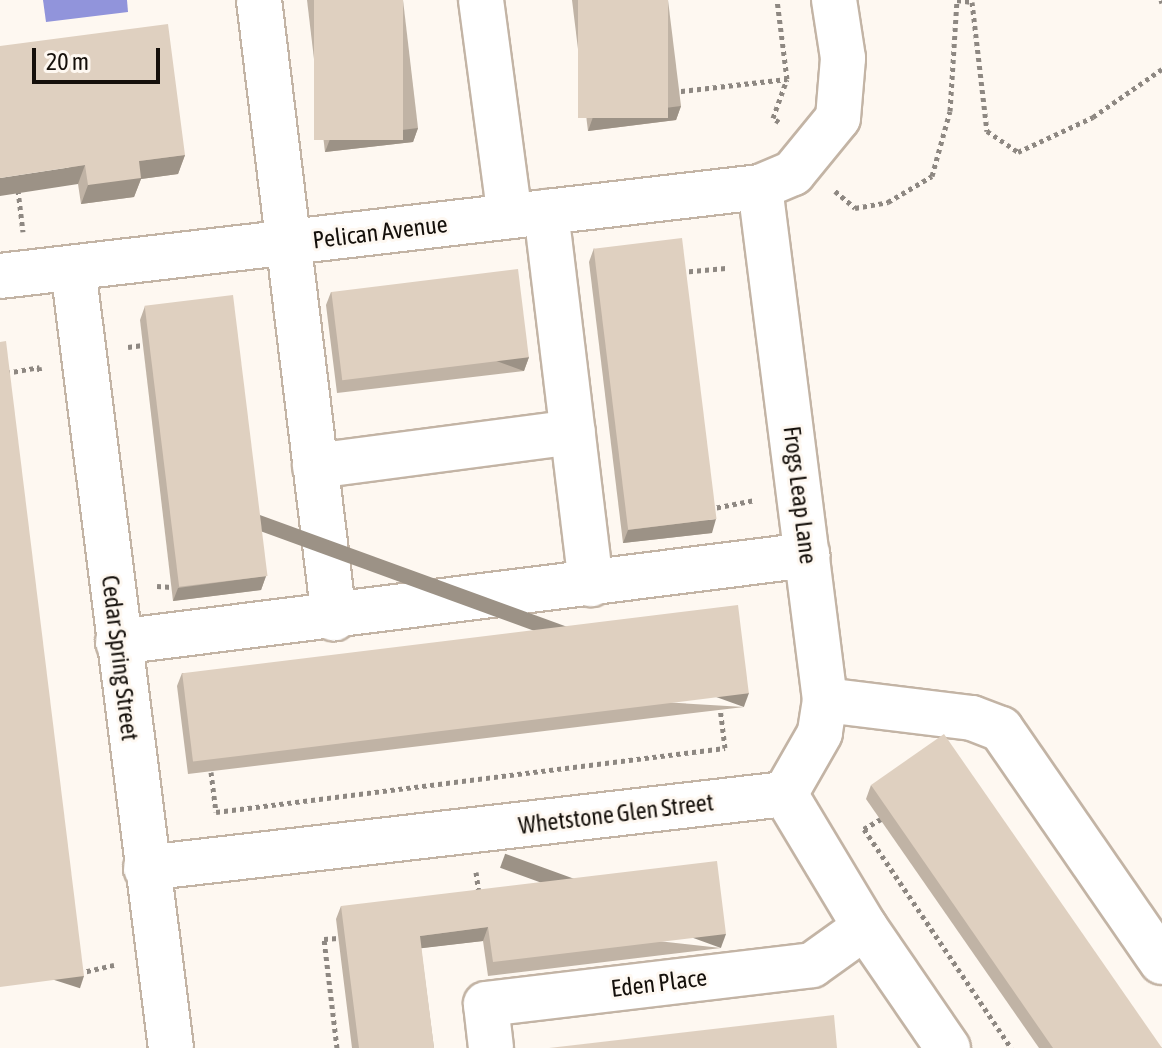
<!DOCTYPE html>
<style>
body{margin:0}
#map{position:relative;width:1162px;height:1048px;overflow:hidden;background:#fef8f1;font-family:"Asap Condensed",sans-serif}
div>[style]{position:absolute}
.water>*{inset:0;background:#9194db}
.path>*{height:5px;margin-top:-2.5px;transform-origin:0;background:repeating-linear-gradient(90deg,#8e8882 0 4px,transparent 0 8px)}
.roads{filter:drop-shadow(2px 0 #c3b4a5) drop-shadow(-2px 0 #c3b4a5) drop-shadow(0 2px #c3b4a5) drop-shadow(0 -2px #c3b4a5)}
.minor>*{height:44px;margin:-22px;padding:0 22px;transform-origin:22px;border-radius:22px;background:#fff}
.wall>*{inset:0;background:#c0b3a5}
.shaded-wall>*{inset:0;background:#9c9286;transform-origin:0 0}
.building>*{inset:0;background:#dfd0c0;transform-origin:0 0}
span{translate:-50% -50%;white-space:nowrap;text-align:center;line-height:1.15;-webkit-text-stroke:6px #fef8f1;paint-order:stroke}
.street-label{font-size:24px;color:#15100b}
.scale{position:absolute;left:32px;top:48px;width:128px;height:36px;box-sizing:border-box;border:4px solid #15100b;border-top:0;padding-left:10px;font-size:24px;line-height:28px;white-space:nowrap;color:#15100b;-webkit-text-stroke:6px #fef8f1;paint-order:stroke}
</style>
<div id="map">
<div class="water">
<i style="clip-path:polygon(43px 0,127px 0,128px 12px,46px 22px)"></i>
</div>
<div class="path">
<i style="left:1161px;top:0;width:3px;rotate:72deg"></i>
<i style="left:673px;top:92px;width:115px;rotate:-6.5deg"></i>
<i style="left:787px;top:79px;width:80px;rotate:-97.2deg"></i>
<i style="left:779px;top:122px;width:7px;rotate:-146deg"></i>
<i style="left:773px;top:118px;width:41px;rotate:-70.3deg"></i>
<i style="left:18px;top:190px;width:42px;rotate:83.2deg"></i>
<i style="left:835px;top:191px;width:26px;rotate:40deg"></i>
<i style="left:855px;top:208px;width:34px;rotate:-10deg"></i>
<i style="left:888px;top:202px;width:51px;rotate:-30.6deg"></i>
<i style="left:932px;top:176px;width:67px;rotate:-74.5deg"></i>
<i style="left:950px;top:111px;width:111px;rotate:-86.4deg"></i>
<i style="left:957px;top:0;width:15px;rotate:8deg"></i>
<i style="left:972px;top:2px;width:130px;rotate:83.4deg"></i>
<i style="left:987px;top:131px;width:37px;rotate:34deg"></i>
<i style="left:1018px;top:152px;width:83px;rotate:-25deg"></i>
<i style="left:1093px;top:117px;width:84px;rotate:-34.8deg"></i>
<i style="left:681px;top:272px;width:45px;rotate:-5.1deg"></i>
<i style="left:128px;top:347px;width:15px;rotate:-8deg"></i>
<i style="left:6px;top:373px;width:34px;rotate:-10deg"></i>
<i style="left:39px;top:367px;width:5px;rotate:79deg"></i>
<i style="left:709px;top:509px;width:47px;rotate:-11.1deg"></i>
<i style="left:157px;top:586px;width:15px;rotate:4deg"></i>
<i style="left:211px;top:772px;width:40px;rotate:82.9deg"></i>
<i style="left:216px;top:812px;width:513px;rotate:-7.17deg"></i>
<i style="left:725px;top:748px;width:39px;rotate:-97deg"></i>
<i style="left:881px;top:819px;width:20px;rotate:150deg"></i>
<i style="left:864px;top:829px;width:264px;rotate:56.1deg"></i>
<i style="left:476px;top:872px;width:21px;rotate:82deg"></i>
<i style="left:79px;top:973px;width:36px;rotate:-13deg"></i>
<i style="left:337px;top:1048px;width:110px;rotate:-96.8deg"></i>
<i style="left:324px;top:939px;width:14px;rotate:-4deg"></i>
</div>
<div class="roads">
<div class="minor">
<i style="left:259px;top:0;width:623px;rotate:83.08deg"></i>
<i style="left:481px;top:0;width:218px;rotate:82.4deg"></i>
<i style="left:760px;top:187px;width:517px;rotate:82.78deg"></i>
<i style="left:825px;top:700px;width:33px;rotate:99deg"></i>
<i style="left:820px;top:733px;width:70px;rotate:119.8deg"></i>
<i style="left:546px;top:212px;width:375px;rotate:83.1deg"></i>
<i style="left:73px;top:268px;width:786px;rotate:82.84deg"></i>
<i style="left:0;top:276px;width:765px;rotate:-6.68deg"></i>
<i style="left:760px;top:187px;width:36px;rotate:-23deg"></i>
<i style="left:793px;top:173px;width:71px;rotate:-50.7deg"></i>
<i style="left:838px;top:118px;width:60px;rotate:-85.2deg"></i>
<i style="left:843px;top:58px;width:59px;rotate:-98.8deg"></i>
<i style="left:315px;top:466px;width:260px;rotate:-7.5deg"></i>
<i style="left:118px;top:642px;width:695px;rotate:-7.19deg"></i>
<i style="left:825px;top:700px;width:148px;rotate:7deg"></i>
<i style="left:972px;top:718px;width:31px;rotate:21deg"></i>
<i style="left:1001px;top:729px;width:283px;rotate:55.4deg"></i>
<i style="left:146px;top:868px;width:643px;rotate:-6.61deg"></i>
<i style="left:785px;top:794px;width:155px;rotate:59deg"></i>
<i style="left:865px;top:927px;width:147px;rotate:55.6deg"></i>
<i style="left:491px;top:1048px;width:44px;rotate:-96.5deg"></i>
<i style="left:486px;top:1004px;width:328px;rotate:-6.8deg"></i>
<i style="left:812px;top:965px;width:65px;rotate:-35.6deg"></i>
</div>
</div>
<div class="wall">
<i style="clip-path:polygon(307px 0,403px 0,418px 128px,413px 142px,325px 152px)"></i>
<i style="clip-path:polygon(572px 0,668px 0,681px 106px,676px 120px,588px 131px)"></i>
<i style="clip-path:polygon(0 46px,185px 155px,178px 174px,141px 179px,134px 197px,81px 204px,78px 184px)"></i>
<i style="clip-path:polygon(594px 248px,712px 533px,623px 543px,589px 262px)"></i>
<i style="clip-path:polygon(331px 292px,529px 357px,524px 371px,337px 393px,326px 305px)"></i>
<i style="clip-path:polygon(145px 306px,266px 576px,261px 590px,173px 601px,140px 320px)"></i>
<i style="clip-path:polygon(182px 673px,744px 707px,188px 774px,177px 686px)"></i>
<i style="clip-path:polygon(871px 785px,1162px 1048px,1039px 1048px,866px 799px)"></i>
<i style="clip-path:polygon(341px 906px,721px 948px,488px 976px,483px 941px,421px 948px,434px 1048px,352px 1048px,336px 919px)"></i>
</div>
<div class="shaded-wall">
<i style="clip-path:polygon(681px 106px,676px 120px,588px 131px,593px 117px)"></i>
<i style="clip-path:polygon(418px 128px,413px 142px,325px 152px,330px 139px)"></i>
<i style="clip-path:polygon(185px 155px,178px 174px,141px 179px,134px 197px,81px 204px,88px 185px,139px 161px)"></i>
<i style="clip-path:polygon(85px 165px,78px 184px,0 196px,0 178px)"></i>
<i style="left:529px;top:357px;width:15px;height:188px;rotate:110deg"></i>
<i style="clip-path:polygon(716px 519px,712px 533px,623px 543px,628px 530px)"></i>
<i style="clip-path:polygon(266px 576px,261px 590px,173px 601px,178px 588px)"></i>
<i style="left:749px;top:693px;width:15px;height:560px;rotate:110deg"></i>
<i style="clip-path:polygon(488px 927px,483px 941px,415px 949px,420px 936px)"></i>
<i style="left:726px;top:934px;width:15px;height:235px;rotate:110deg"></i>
<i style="left:84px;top:976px;width:13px;height:85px;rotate:108deg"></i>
</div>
<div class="building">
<i style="left:314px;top:0;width:89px;height:140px"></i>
<i style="left:578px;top:0;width:90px;height:118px"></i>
<i style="clip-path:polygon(168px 24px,185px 155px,139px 161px,141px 178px,88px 185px,85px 165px,0 178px,0 46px)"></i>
<i style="left:682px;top:238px;width:283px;height:89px;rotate:83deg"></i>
<i style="left:518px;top:269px;width:89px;height:188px;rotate:83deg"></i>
<i style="left:233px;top:295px;width:283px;height:89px;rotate:83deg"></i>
<i style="clip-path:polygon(6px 341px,84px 976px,0 987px,0 342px)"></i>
<i style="left:738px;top:605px;width:89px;height:560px;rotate:83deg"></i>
<i style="clip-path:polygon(944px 734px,1162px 1048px,1053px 1048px,871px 785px)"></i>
<i style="clip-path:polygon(717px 861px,726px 934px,493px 962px,488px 927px,420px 936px,434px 1048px,359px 1048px,341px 906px)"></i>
<i style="clip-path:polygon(834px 1015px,837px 1048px,549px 1048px)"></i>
</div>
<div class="street-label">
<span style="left:380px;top:232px;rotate:-7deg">Pelican Avenue</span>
<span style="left:800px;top:495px;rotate:83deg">Frogs Leap Lane</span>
<span style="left:120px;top:658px;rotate:83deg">Cedar Spring Street</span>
<span style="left:616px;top:814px;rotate:-7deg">Whetstone Glen Street</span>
<span style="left:659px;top:983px;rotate:-7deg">Eden Place</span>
</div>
<div class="scale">20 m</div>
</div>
